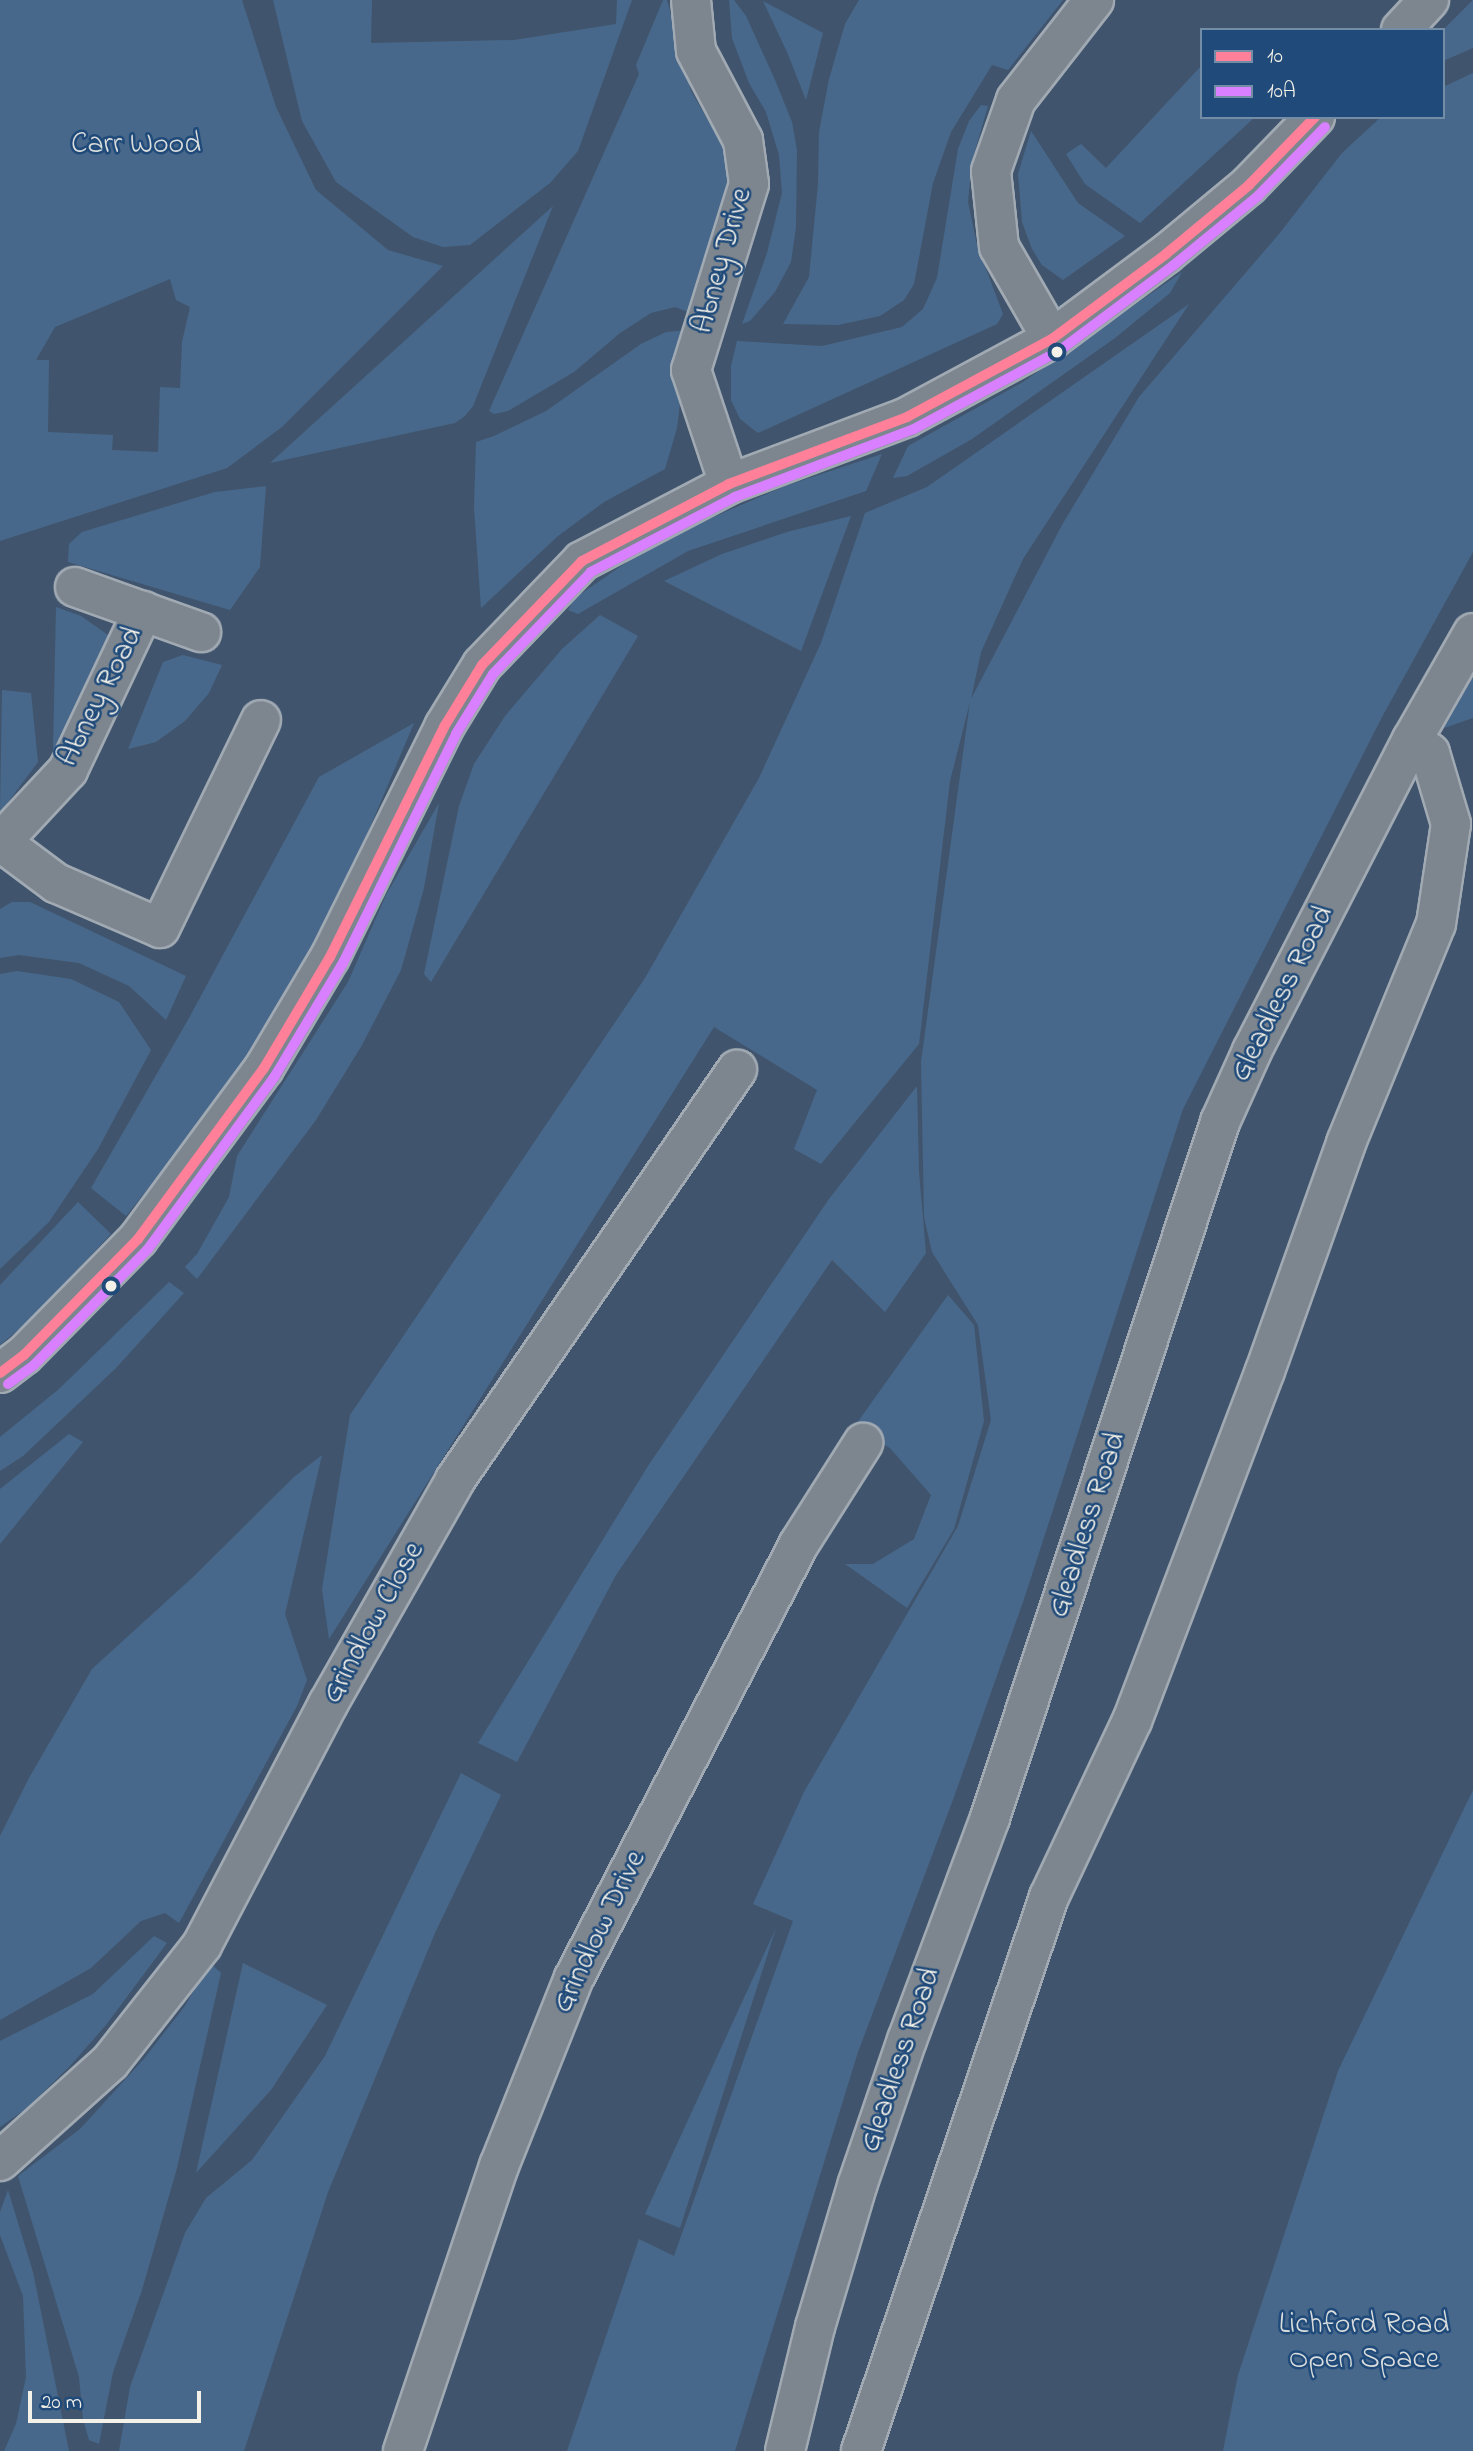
<!DOCTYPE html>
<style>
body{margin:0}
#map{position:relative;width:1473px;height:2451px;overflow:hidden;background:#40556d;font-family:"Indie Flower",sans-serif}
div>[style]{position:absolute}
.green>*{inset:0;background:#48688b}
.roads{filter:drop-shadow(2px 0 #a1aab3) drop-shadow(-2px 0 #a1aab3) drop-shadow(0 2px #a1aab3) drop-shadow(0 -2px #a1aab3)}
.minor>*{height:38px;margin:-19px;padding:0 19px;transform-origin:19px;border-radius:19px;background:#7d868f}
.major>*{height:38px;margin:-19px;padding:0 19px;transform-origin:19px;border-radius:19px;background:#7d868f}
.bus-1>*{height:10px;margin:-5px;padding:0 5px;transform-origin:5px;border-radius:5px;background:#ff8098}
.bus-2>*{height:10px;margin:-5px;padding:0 5px;transform-origin:5px;border-radius:5px;background:#d880ff}
.dots>*{width:19px;height:19px;translate:-50% -50%;box-sizing:border-box;border:4px solid #1f4a7a;border-radius:50%}
span{translate:-50% -50%;white-space:nowrap;text-align:center;line-height:1.15;-webkit-text-stroke:5px #1f4a7a;paint-order:stroke}
.park-label{font-size:30px;color:#dadddb}
.street-label{font-size:30px;color:#f4f1e8}
.legend{position:absolute;left:1200px;top:28px;width:245px;height:91px;box-sizing:border-box;background:#1f4a7a;border:2px solid #748da6;margin:0;padding:9px 12px;list-style:none;font-size:21px;color:#f4f1e8}
.legend li{display:flex;align-items:center;gap:14px;height:35px}
.legend b{width:35px;border:2px solid #748da6}
.scale{position:absolute;left:28px;top:2391px;width:173px;height:32px;box-sizing:border-box;border:4px solid #f4f1e8;border-top:0;padding-left:9px;font-size:21px;line-height:24px;white-space:nowrap;color:#f4f1e8;-webkit-text-stroke:5px #1f4a7a;paint-order:stroke}
</style>
<div id="map">
<div class="green">
<i style="clip-path:polygon(evenodd,0 0,242px 0,276px 107px,316px 190px,388px 250px,443px 266px,282px 427px,227px 468px,0 541px,0 0,170px 279px,176px 300px,190px 307px,182px 342px,180px 388px,160px 387px,158px 452px,112px 450px,113px 435px,48px 432px,49px 360px,36px 360px,55px 327px,170px 279px)"></i>
<i style="clip-path:polygon(273px 0,372px 0,371px 43px,514px 40px,616px 24px,617px 0,632px 0,578px 151px,550px 183px,470px 245px,443px 247px,413px 237px,336px 182px,302px 121px)"></i>
<i style="clip-path:polygon(663px 0,667px 0,691px 91px,732px 162px,733px 188px,693px 314px,675px 307px,651px 313px,620px 333px,574px 372px,508px 411px,494px 414px,489px 411px,639px 74px,636px 65px)"></i>
<i style="clip-path:polygon(729px 0,734px 0,746px 16px,775px 80px,792px 122px,797px 150px,796px 227px,791px 262px,775px 292px,750px 321px,742px 324px,767px 253px,782px 193px,779px 155px,766px 112px,749px 83px,732px 38px)"></i>
<i style="clip-path:polygon(859px 0,1063px 0,1008px 70px,992px 65px,951px 132px,933px 183px,914px 284px,904px 300px,880px 316px,838px 325px,783px 324px,809px 277px,818px 184px,819px 132px,829px 79px,845px 24px)"></i>
<i style="clip-path:polygon(1473px 0,1473px 48px,1443px 61px,1443px 30px)"></i>
<i style="clip-path:polygon(763px 1px,823px 33px,806px 100px,787px 52px)"></i>
<i style="clip-path:polygon(1202px 65px,1202px 117px,1255px 117px,1140px 223px,1085px 184px,1066px 154px,1081px 144px,1106px 168px)"></i>
<i style="clip-path:polygon(1473px 73px,1473px 552px,1382px 717px,1183px 1109px,1024px 1599px,954px 1797px,858px 2052px,735px 2451px,567px 2451px,639px 2239px,674px 2256px,793px 1921px,753px 1904px,804px 1792px,958px 1526px,991px 1420px,978px 1325px,932px 1252px,924px 1217px,921px 1062px,970px 702px,950px 781px,919px 1044px,821px 1164px,794px 1149px,817px 1090px,714px 1027px,329px 1639px,322px 1589px,350px 1415px,645px 978px,759px 778px,821px 643px,865px 513px,927px 487px,1189px 304px,1023px 559px,981px 652px,971px 699px,1062px 525px,1139px 397px,1279px 234px,1342px 153px,1381px 117px,1443px 117px,1443px 87px)"></i>
<i style="clip-path:polygon(981px 105px,988px 106px,972px 161px,968px 202px,977px 245px,1003px 314px,997px 324px,758px 433px,740px 419px,731px 400px,731px 366px,737px 341px,822px 346px,902px 327px,923px 309px,937px 278px,958px 149px,969px 121px)"></i>
<i style="clip-path:polygon(1031px 131px,1078px 203px,1125px 236px,1063px 280px,1042px 265px,1032px 249px,1022px 222px,1018px 174px)"></i>
<i style="clip-path:polygon(553px 206px,473px 406px,465px 416px,455px 423px,270px 463px)"></i>
<i style="clip-path:polygon(1182px 272px,1170px 293px,1115px 338px,972px 439px,907px 476px,893px 478px,908px 446px,1023px 382px)"></i>
<i style="clip-path:polygon(689px 330px,677px 428px,665px 469px,604px 502px,558px 536px,481px 608px,474px 507px,476px 442px,494px 436px,546px 411px,641px 344px,666px 332px)"></i>
<i style="clip-path:polygon(882px 454px,866px 491px,688px 551px,578px 614px,568px 610px,575px 598px,656px 542px,785px 486px)"></i>
<i style="clip-path:polygon(266px 486px,260px 567px,230px 610px,68px 562px,69px 544px,82px 532px,215px 492px)"></i>
<i style="clip-path:polygon(851px 516px,801px 651px,664px 581px,722px 554px,787px 532px)"></i>
<i style="clip-path:polygon(56px 607px,81px 616px,108px 635px,108px 672px,64px 759px,53px 751px)"></i>
<i style="clip-path:polygon(600px 615px,638px 636px,431px 982px,424px 974px,459px 806px,474px 764px,505px 716px,562px 649px)"></i>
<i style="clip-path:polygon(183px 655px,222px 665px,209px 693px,185px 721px,156px 742px,128px 749px,163px 662px)"></i>
<i style="clip-path:polygon(1473px 676px,1473px 718px,1444px 728px)"></i>
<i style="clip-path:polygon(2px 690px,31px 693px,38px 762px,0 813px)"></i>
<i style="clip-path:polygon(414px 723px,360px 851px,288px 992px,212px 1109px,126px 1216px,91px 1188px,189px 1018px,319px 777px)"></i>
<i style="clip-path:polygon(439px 803px,424px 888px,401px 970px,362px 1045px,316px 1120px,197px 1279px,185px 1267px,197px 1254px,229px 1197px,237px 1156px,348px 982px,386px 895px)"></i>
<i style="clip-path:polygon(12px 902px,30px 902px,186px 976px,166px 1020px,129px 986px,79px 963px,19px 955px,0 958px,0 909px)"></i>
<i style="clip-path:polygon(17px 971px,71px 979px,119px 1002px,151px 1050px,98px 1149px,49px 1222px,0 1269px,0 974px)"></i>
<i style="clip-path:polygon(917px 1086px,919px 1172px,926px 1253px,885px 1312px,832px 1260px,616px 1575px,517px 1762px,478px 1743px,648px 1466px,829px 1199px)"></i>
<i style="clip-path:polygon(78px 1202px,111px 1234px,31px 1319px,0 1345px,0 1285px)"></i>
<i style="clip-path:polygon(169px 1282px,184px 1293px,116px 1368px,23px 1456px,0 1471px,0 1437px,59px 1389px)"></i>
<i style="clip-path:polygon(948px 1295px,974px 1325px,984px 1421px,954px 1529px,907px 1608px,845px 1564px,873px 1564px,914px 1539px,931px 1495px,890px 1448px,862px 1431px,857px 1423px)"></i>
<i style="clip-path:polygon(69px 1434px,83px 1442px,0 1544px,0 1489px)"></i>
<i style="clip-path:polygon(322px 1455px,285px 1614px,307px 1680px,297px 1706px,179px 1923px,165px 1913px,141px 1921px,91px 1968px,0 2020px,0 1836px,29px 1778px,92px 1669px,192px 1578px,294px 1477px)"></i>
<i style="clip-path:polygon(461px 1773px,501px 1795px,435px 1933px,328px 2192px,244px 2451px,119px 2451px,130px 2387px,185px 2233px,206px 2198px,252px 2160px,325px 2056px)"></i>
<i style="clip-path:polygon(1473px 1790px,1473px 2451px,1223px 2451px,1238px 2375px,1338px 2071px)"></i>
<i style="clip-path:polygon(776px 1928px,680px 2228px,645px 2214px)"></i>
<i style="clip-path:polygon(154px 1936px,167px 1943px,106px 2025px,70px 2066px,27px 2108px,0 2127px,0 2041px,93px 1994px)"></i>
<i style="clip-path:polygon(210px 1963px,221px 1973px,177px 2168px,142px 2290px,113px 2372px,99px 2444px,89px 2440px,83px 2419px,79px 2377px,18px 2176px,80px 2129px,143px 2060px,185px 2006px)"></i>
<i style="clip-path:polygon(243px 1963px,327px 2005px,271px 2090px,196px 2173px)"></i>
<i style="clip-path:polygon(8px 2190px,33px 2272px,69px 2451px,4px 2451px,16px 2424px,26px 2377px,23px 2296px,0 2235px,0 2212px)"></i>
</div>
<div class="roads">
<div class="minor">
<i style="left:691px;top:0;width:51px;rotate:84.4deg"></i>
<i style="left:696px;top:51px;width:101px;rotate:62.2deg"></i>
<i style="left:743px;top:140px;width:44px;rotate:82.2deg"></i>
<i style="left:749px;top:184px;width:195px;rotate:107.3deg"></i>
<i style="left:691px;top:370px;width:120px;rotate:71.6deg"></i>
<i style="left:1401px;top:30px;width:41px;rotate:-47deg"></i>
<i style="left:1052px;top:339px;width:106px;rotate:-119.9deg"></i>
<i style="left:999px;top:247px;width:76px;rotate:-96deg"></i>
<i style="left:991px;top:171px;width:75px;rotate:-70.6deg"></i>
<i style="left:1016px;top:100px;width:127px;rotate:-52deg"></i>
<i style="left:75px;top:587px;width:134px;rotate:19.7deg"></i>
<i style="left:1px;top:842px;width:69px;rotate:36.7deg"></i>
<i style="left:56px;top:883px;width:113px;rotate:23.4deg"></i>
<i style="left:160px;top:928px;width:231px;rotate:-64.1deg"></i>
<i style="left:0;top:843px;width:100px;rotate:-47deg"></i>
<i style="left:68px;top:770px;width:176px;rotate:-64.7deg"></i>
<i style="left:0;top:1373px;width:30px;rotate:-37deg"></i>
<i style="left:24px;top:1355px;width:163px;rotate:-45.5deg"></i>
<i style="left:138px;top:1239px;width:212px;rotate:-53.6deg"></i>
<i style="left:264px;top:1068px;width:129px;rotate:-59.3deg"></i>
<i style="left:330px;top:957px;width:257px;rotate:-63.6deg"></i>
<i style="left:444px;top:727px;width:73px;rotate:-58.5deg"></i>
<i style="left:482px;top:665px;width:144px;rotate:-46.1deg"></i>
<i style="left:582px;top:561px;width:166px;rotate:-27.6deg"></i>
<i style="left:729px;top:484px;width:190px;rotate:-20.6deg"></i>
<i style="left:907px;top:417px;width:165px;rotate:-28.3deg"></i>
<i style="left:1052px;top:339px;width:142px;rotate:-36.7deg"></i>
<i style="left:1166px;top:254px;width:108px;rotate:-39.7deg"></i>
<i style="left:1249px;top:185px;width:95px;rotate:-45.9deg"></i>
<i style="left:0;top:2161px;width:148px;rotate:-42deg"></i>
<i style="left:110px;top:2062px;width:149px;rotate:-51.8deg"></i>
<i style="left:202px;top:1945px;width:272px;rotate:-62.4deg"></i>
<i style="left:328px;top:1704px;width:257px;rotate:-60.4deg"></i>
<i style="left:455px;top:1480px;width:498px;rotate:-55.5deg"></i>
<i style="left:403px;top:2451px;width:301px;rotate:-71.4deg"></i>
<i style="left:499px;top:2166px;width:202px;rotate:-68.3deg"></i>
<i style="left:574px;top:1978px;width:489px;rotate:-62.6deg"></i>
<i style="left:799px;top:1544px;width:120px;rotate:-57.6deg"></i>
<i style="left:861px;top:2451px;width:585px;rotate:-71.26deg"></i>
<i style="left:1049px;top:1897px;width:195px;rotate:-64.8deg"></i>
<i style="left:1132px;top:1721px;width:374px;rotate:-69.2deg"></i>
<i style="left:1265px;top:1371px;width:242px;rotate:-70.4deg"></i>
<i style="left:1346px;top:1143px;width:237px;rotate:-67.7deg"></i>
<i style="left:1436px;top:924px;width:101px;rotate:-81.5deg"></i>
<i style="left:1451px;top:824px;width:74px;rotate:-106.5deg"></i>
<i style="left:1430px;top:753px;width:22px;rotate:-144deg"></i>
</div>
<div class="major">
<i style="left:785px;top:2451px;width:128px;rotate:-76.4deg"></i>
<i style="left:815px;top:2327px;width:150px;rotate:-73.4deg"></i>
<i style="left:858px;top:2183px;width:151px;rotate:-71.1deg"></i>
<i style="left:907px;top:2040px;width:237px;rotate:-69.5deg"></i>
<i style="left:990px;top:1818px;width:733px;rotate:-71.71deg"></i>
<i style="left:1220px;top:1122px;width:78px;rotate:-65.7deg"></i>
<i style="left:1252px;top:1051px;width:350px;rotate:-62.8deg"></i>
<i style="left:1412px;top:740px;width:123px;rotate:-60.3deg"></i>
</div>
</div>
<div class="bus-1">
<i style="left:0;top:1373px;width:30px;rotate:-37deg"></i>
<i style="left:24px;top:1355px;width:163px;rotate:-45.5deg"></i>
<i style="left:138px;top:1239px;width:212px;rotate:-53.6deg"></i>
<i style="left:264px;top:1068px;width:129px;rotate:-59.3deg"></i>
<i style="left:330px;top:957px;width:257px;rotate:-63.6deg"></i>
<i style="left:444px;top:727px;width:73px;rotate:-58.5deg"></i>
<i style="left:482px;top:665px;width:144px;rotate:-46.1deg"></i>
<i style="left:582px;top:561px;width:166px;rotate:-27.6deg"></i>
<i style="left:729px;top:484px;width:190px;rotate:-20.6deg"></i>
<i style="left:907px;top:417px;width:165px;rotate:-28.3deg"></i>
<i style="left:1052px;top:339px;width:142px;rotate:-36.7deg"></i>
<i style="left:1166px;top:254px;width:108px;rotate:-39.7deg"></i>
<i style="left:1249px;top:185px;width:95px;rotate:-45.9deg"></i>
</div>
<div class="bus-2">
<i style="left:8px;top:1384px;width:32px;rotate:-36deg"></i>
<i style="left:34px;top:1365px;width:163px;rotate:-45.5deg"></i>
<i style="left:148px;top:1249px;width:215px;rotate:-53.7deg"></i>
<i style="left:275px;top:1076px;width:132px;rotate:-59deg"></i>
<i style="left:343px;top:963px;width:255px;rotate:-63.7deg"></i>
<i style="left:456px;top:734px;width:70px;rotate:-58.3deg"></i>
<i style="left:493px;top:674px;width:141px;rotate:-46.1deg"></i>
<i style="left:591px;top:572px;width:162px;rotate:-27.5deg"></i>
<i style="left:735px;top:497px;width:191px;rotate:-20.8deg"></i>
<i style="left:914px;top:429px;width:165px;rotate:-28.3deg"></i>
<i style="left:1059px;top:351px;width:144px;rotate:-36.8deg"></i>
<i style="left:1174px;top:265px;width:109px;rotate:-39.4deg"></i>
<i style="left:1258px;top:196px;width:96px;rotate:-45.8deg"></i>
</div>
<div class="dots">
<i style="left:1057px;top:352px;background:#f4f1e8"></i>
<i style="left:111px;top:1286px;background:#f4f1e8"></i>
</div>
<div class="park-label">
<span style="left:136px;top:145px">Carr Wood</span>
<span style="left:1364px;top:2342px">Lichford Road<br>Open Space</span>
</div>
<div class="street-label">
<span style="left:723px;top:261px;rotate:-74deg">Abney Drive</span>
<span style="left:101px;top:697px;rotate:-63deg">Abney Road</span>
<span style="left:1283px;top:994px;rotate:-63deg">Gleadless Road</span>
<span style="left:1088px;top:1525px;rotate:-72deg">Gleadless Road</span>
<span style="left:374px;top:1623px;rotate:-61deg">Grindlow Close</span>
<span style="left:600px;top:1932px;rotate:-64deg">Grindlow Drive</span>
<span style="left:901px;top:2060px;rotate:-71deg">Gleadless Road</span>
</div>
<ul class="legend">
<li><b style="height:9px;background:#ff8098"></b>10</li>
<li><b style="height:9px;background:#d880ff"></b>10A</li>
</ul>
<div class="scale">20 m</div>
</div>
